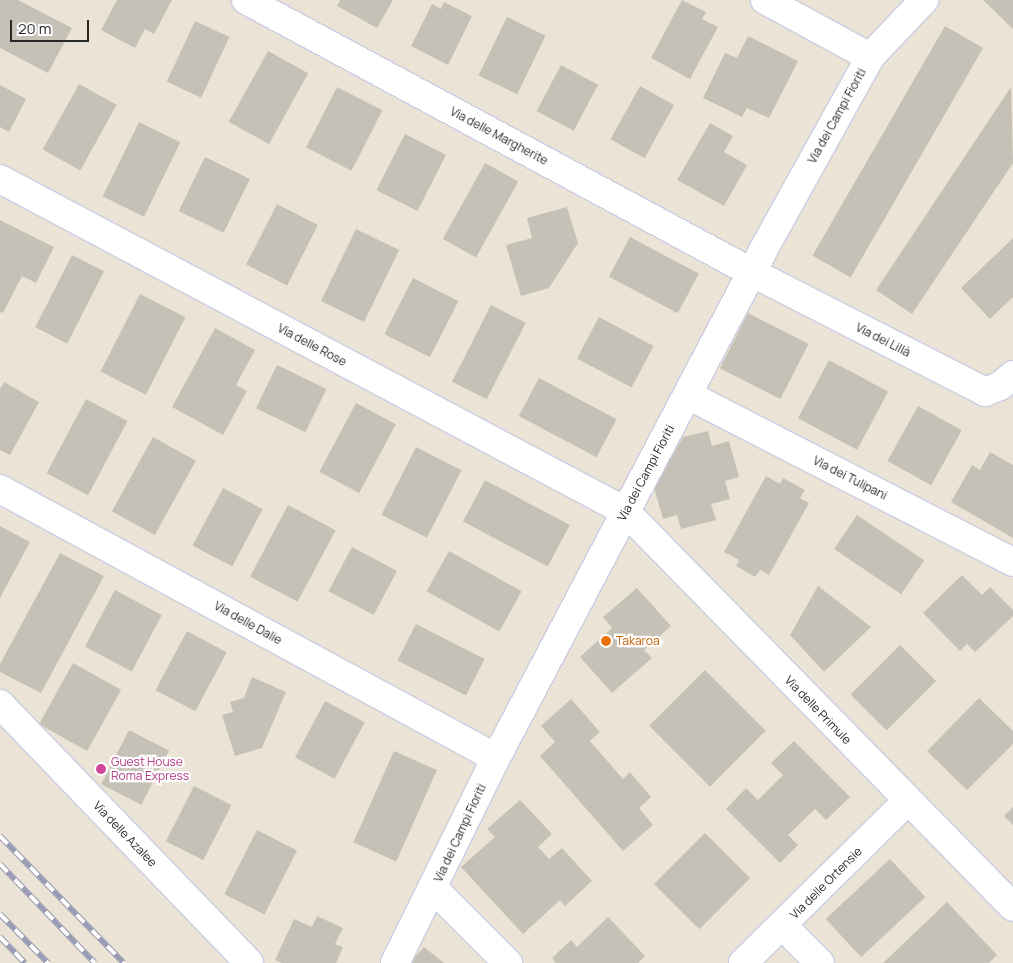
<!DOCTYPE html>
<meta charset="utf-8">
<style>
body{margin:0}
#map{position:relative;width:1013px;height:963px;overflow:hidden;background:#ebe4d6;font-family:Manrope,sans-serif}
div>[style]{position:absolute}
.building>*{inset:0;background:#c6c1b6;transform-origin:0 0}
.roads{filter:drop-shadow(1px 0 #cbcee2) drop-shadow(-1px 0 #cbcee2) drop-shadow(0 1px #cbcee2) drop-shadow(0 -1px #cbcee2)}
.minor>*{height:28px;margin:-14px;padding:0 14px;transform-origin:14px;border-radius:14px;background:#fff}
.rail>*{height:5.5px;margin-top:-2.75px;transform-origin:0;background:repeating-linear-gradient(90deg,#fff 0 11px,#999bb4 0 22px);box-sizing:border-box;border-block:1px solid #999bb4}
.dots>*{width:14px;height:14px;translate:-50% -50%;box-sizing:border-box;border:2px solid #fff;border-radius:50%}
span{translate:-50% -50%;white-space:nowrap;text-align:center;line-height:1.15;-webkit-text-stroke:4.5px #fff;paint-order:stroke}
.street-label{font-size:12px;color:#272727}
.food-label{font-size:12px;color:#c56008}
.left{translate:0 -50%;text-align:left}
.hotel-label{font-size:12px;color:#b23c85}
.scale{position:absolute;left:10px;top:20px;width:79px;height:22px;box-sizing:border-box;border:2px solid #272727;border-top:0;padding-left:6px;font-size:15px;line-height:18px;white-space:nowrap;color:#272727;-webkit-text-stroke:4px #fff;paint-order:stroke}
</style>
<div id="map">
<div class="building">
<i style="clip-path:polygon(0 0,18px 0,72px 28px,48px 73px,0 48px)"></i>
<i style="clip-path:polygon(117px 0,172px 0,154px 34px,145px 29px,135px 48px,101px 30px)"></i>
<i style="clip-path:polygon(340px 0,393px 0,377px 28px,337px 6px)"></i>
<i style="clip-path:polygon(682px 0,706px 12px,702px 19px,718px 27px,690px 79px,651px 58px)"></i>
<i style="clip-path:polygon(983px 0,1013px 0,1013px 29px)"></i>
<i style="clip-path:polygon(444px 2px,472px 16px,448px 65px,411px 46px,432px 4px,441px 9px)"></i>
<i style="left:507px;top:17px;width:43px;height:65px;rotate:26deg"></i>
<i style="left:195px;top:21px;width:38px;height:67px;rotate:25deg"></i>
<i style="left:945px;top:26px;width:44px;height:265px;rotate:30deg"></i>
<i style="clip-path:polygon(748px 36px,798px 61px,769px 118px,747px 108px,742px 117px,703px 98px,725px 53px,737px 58px)"></i>
<i style="left:268px;top:51px;width:46px;height:81px;rotate:29deg"></i>
<i style="left:561px;top:65px;width:42px;height:52px;rotate:28deg"></i>
<i style="left:79px;top:84px;width:43px;height:75px;rotate:29deg"></i>
<i style="clip-path:polygon(0 85px,26px 99px,9px 132px,0 127px)"></i>
<i style="left:640px;top:86px;width:39px;height:61px;rotate:29deg"></i>
<i style="left:337px;top:87px;width:51px;height:68px;rotate:27deg"></i>
<i style="clip-path:polygon(1011px 87px,1013px 163px,912px 314px,876px 290px)"></i>
<i style="left:139px;top:122px;width:46px;height:83px;rotate:26deg"></i>
<i style="clip-path:polygon(710px 123px,733px 136px,724px 152px,747px 165px,724px 206px,677px 180px)"></i>
<i style="left:405px;top:134px;width:46px;height:63px;rotate:27deg"></i>
<i style="left:205px;top:157px;width:50px;height:60px;rotate:26deg"></i>
<i style="left:485px;top:163px;width:38px;height:87px;rotate:29deg"></i>
<i style="left:277px;top:204px;width:46px;height:68px;rotate:27deg"></i>
<i style="clip-path:polygon(567px 207px,578px 243px,549px 288px,521px 296px,506px 245px,532px 238px,527px 218px)"></i>
<i style="clip-path:polygon(0 220px,54px 247px,36px 283px,22px 276px,3px 313px,0 312px)"></i>
<i style="left:356px;top:229px;width:48px;height:80px;rotate:26deg"></i>
<i style="left:630px;top:237px;width:78px;height:45px;rotate:28deg"></i>
<i style="clip-path:polygon(1013px 238px,1013px 297px,990px 319px,961px 288px)"></i>
<i style="left:72px;top:255px;width:36px;height:81px;rotate:27deg"></i>
<i style="left:413px;top:278px;width:51px;height:63px;rotate:27deg"></i>
<i style="left:140px;top:294px;width:51px;height:87px;rotate:27deg"></i>
<i style="left:491px;top:305px;width:39px;height:86px;rotate:27deg"></i>
<i style="left:748px;top:313px;width:68px;height:62px;rotate:27deg"></i>
<i style="left:599px;top:317px;width:62px;height:47px;rotate:28deg"></i>
<i style="clip-path:polygon(215px 328px,255px 350px,236px 385px,247px 391px,223px 435px,172px 407px)"></i>
<i style="left:829px;top:360px;width:67px;height:66px;rotate:28deg"></i>
<i style="left:277px;top:365px;width:55px;height:48px;rotate:26deg"></i>
<i style="left:539px;top:378px;width:88px;height:43px;rotate:28deg"></i>
<i style="clip-path:polygon(4px 382px,39px 402px,10px 455px,0 450px,0 389px)"></i>
<i style="left:86px;top:399px;width:47px;height:84px;rotate:28deg"></i>
<i style="left:356px;top:403px;width:45px;height:78px;rotate:28deg"></i>
<i style="left:918px;top:406px;width:50px;height:63px;rotate:29deg"></i>
<i style="clip-path:polygon(708px 431px,712px 446px,729px 441px,739px 477px,725px 481px,730px 499px,711px 504px,716px 520px,681px 529px,677px 515px,663px 519px,654px 488px,683px 437px)"></i>
<i style="left:153px;top:437px;width:49px;height:85px;rotate:29deg"></i>
<i style="left:416px;top:447px;width:51px;height:76px;rotate:27deg"></i>
<i style="clip-path:polygon(990px 452px,1013px 465px,1013px 538px,951px 502px,972px 465px,980px 470px)"></i>
<i style="clip-path:polygon(766px 476px,780px 484px,783px 478px,805px 490px,800px 498px,809px 503px,769px 575px,760px 570px,755px 577px,736px 566px,739px 560px,724px 552px)"></i>
<i style="left:485px;top:480px;width:96px;height:47px;rotate:28deg"></i>
<i style="left:223px;top:488px;width:45px;height:65px;rotate:28deg"></i>
<i style="left:288px;top:505px;width:54px;height:81px;rotate:28deg"></i>
<i style="left:857px;top:515px;width:81px;height:41px;rotate:34deg"></i>
<i style="clip-path:polygon(0 526px,30px 542px,0 598px)"></i>
<i style="left:352px;top:547px;width:51px;height:50px;rotate:28deg"></i>
<i style="left:449px;top:551px;width:83px;height:46px;rotate:29deg"></i>
<i style="clip-path:polygon(60px 553px,104px 576px,41px 693px,0 672px,0 664px)"></i>
<i style="clip-path:polygon(962px 575px,982px 595px,990px 587px,1013px 610px,1013px 616px,975px 652px,967px 644px,960px 651px,923px 613px)"></i>
<i style="clip-path:polygon(818px 586px,871px 627px,824px 672px,790px 635px)"></i>
<i style="clip-path:polygon(637px 588px,671px 626px,644px 650px,652px 658px,612px 693px,580px 657px,612px 628px,603px 617px)"></i>
<i style="left:115px;top:590px;width:53px;height:64px;rotate:28deg"></i>
<i style="left:416px;top:624px;width:77px;height:41px;rotate:27deg"></i>
<i style="left:187px;top:631px;width:45px;height:67px;rotate:28deg"></i>
<i style="left:900px;top:645px;width:51px;height:70px;rotate:45deg"></i>
<i style="left:73px;top:663px;width:55px;height:70px;rotate:29deg"></i>
<i style="left:705px;top:670px;width:86px;height:79px;rotate:45deg"></i>
<i style="clip-path:polygon(252px 677px,286px 692px,262px 748px,235px 756px,222px 715px,233px 712px,230px 702px,244px 698px)"></i>
<i style="clip-path:polygon(979px 698px,1013px 731px,1013px 744px,967px 790px,927px 751px)"></i>
<i style="clip-path:polygon(571px 699px,600px 732px,590px 741px,623px 779px,630px 772px,651px 797px,639px 808px,653px 825px,623px 851px,540px 756px,555px 742px,541px 726px)"></i>
<i style="left:325px;top:701px;width:45px;height:64px;rotate:28deg"></i>
<i style="left:129px;top:730px;width:45px;height:61px;rotate:27deg"></i>
<i style="clip-path:polygon(794px 741px,850px 797px,826px 820px,815px 809px,788px 835px,798px 845px,780px 863px,726px 809px,746px 788px,758px 800px,783px 775px,771px 763px)"></i>
<i style="left:394px;top:751px;width:47px;height:100px;rotate:24deg"></i>
<i style="left:194px;top:786px;width:42px;height:62px;rotate:27deg"></i>
<i style="clip-path:polygon(520px 800px,552px 834px,538px 847px,549px 859px,562px 848px,592px 881px,565px 906px,560px 900px,523px 934px,461px 867px,495px 837px,487px 829px)"></i>
<i style="clip-path:polygon(1013px 807px,1013px 825px,1004px 816px)"></i>
<i style="left:257px;top:830px;width:45px;height:72px;rotate:27deg"></i>
<i style="left:705px;top:833px;width:64px;height:72px;rotate:45deg"></i>
<i style="left:890px;top:859px;width:52px;height:88px;rotate:47deg"></i>
<i style="clip-path:polygon(947px 902px,997px 955px,989px 963px,883px 963px)"></i>
<i style="clip-path:polygon(317px 916px,343px 928px,335px 944px,343px 947px,336px 963px,282px 963px,275px 960px,294px 919px,312px 927px)"></i>
<i style="clip-path:polygon(608px 917px,645px 956px,638px 963px,556px 963px,552px 958px,571px 940px,577px 947px)"></i>
<i style="clip-path:polygon(424px 947px,444px 963px,410px 963px)"></i>
</div>
<div class="roads">
<div class="minor">
<i style="left:246px;top:0;width:574px;rotate:28.31deg"></i>
<i style="left:751px;top:272px;width:263px;rotate:27.1deg"></i>
<i style="left:985px;top:392px;width:16px;rotate:-22deg"></i>
<i style="left:1000px;top:386px;width:17px;rotate:-40deg"></i>
<i style="left:765px;top:0;width:119px;rotate:28.5deg"></i>
<i style="left:0;top:179px;width:708px;rotate:27.98deg"></i>
<i style="left:625px;top:511px;width:554px;rotate:45.58deg"></i>
<i style="left:688px;top:395px;width:365px;rotate:27.2deg"></i>
<i style="left:0;top:489px;width:564px;rotate:28.47deg"></i>
<i style="left:0;top:704px;width:359px;rotate:46.1deg"></i>
<i style="left:434px;top:889px;width:105px;rotate:45deg"></i>
<i style="left:783px;top:926px;width:52px;rotate:45deg"></i>
<i style="left:395px;top:963px;width:229px;rotate:-63.8deg"></i>
<i style="left:496px;top:758px;width:580px;rotate:-62.24deg"></i>
<i style="left:766px;top:245px;width:215px;rotate:-61deg"></i>
<i style="left:870px;top:57px;width:79px;rotate:-46.5deg"></i>
<i style="left:743px;top:963px;width:231px;rotate:-44.6deg"></i>
</div>
</div>
<div class="rail">
<i style="left:0;top:836px;width:177px;rotate:45.7deg"></i>
<i style="left:0;top:864px;width:137px;rotate:46.2deg"></i>
<i style="left:0;top:914px;width:69px;rotate:45.6deg"></i>
<i style="left:0;top:937px;width:36px;rotate:46deg"></i>
</div>
<div class="dots">
<i style="left:606px;top:641px;background:#e8710a"></i>
<i style="left:101px;top:769px;background:#d1479c"></i>
</div>
<div class="street-label">
<span style="left:837px;top:116px;rotate:-61deg">Via dei Campi Fioriti</span>
<span style="left:499px;top:136px;rotate:28deg">Via delle Margherite</span>
<span style="left:883px;top:340px;rotate:27deg">Via dei Lillà</span>
<span style="left:312px;top:345px;rotate:28deg">Via delle Rose</span>
<span style="left:646px;top:473px;rotate:-62deg">Via dei Campi Fioriti</span>
<span style="left:850px;top:478px;rotate:27deg">Via dei Tulipani</span>
<span style="left:248px;top:623px;rotate:29deg">Via delle Dalie</span>
<span style="left:818px;top:710px;rotate:46deg">Via delle Primule</span>
<span style="left:460px;top:833px;rotate:-65deg">Via dei Campi Fioriti</span>
<span style="left:125px;top:834px;rotate:46deg">Via delle Azalee</span>
<span style="left:826px;top:883px;rotate:-45deg">Via delle Ortensie</span>
</div>
<div class="food-label">
<span class="left" style="left:616px;top:641px">Takaroa</span>
</div>
<div class="hotel-label">
<span class="left" style="left:111px;top:769px">Guest House<br>Roma Express</span>
</div>
<div class="scale">20 m</div>
</div>
